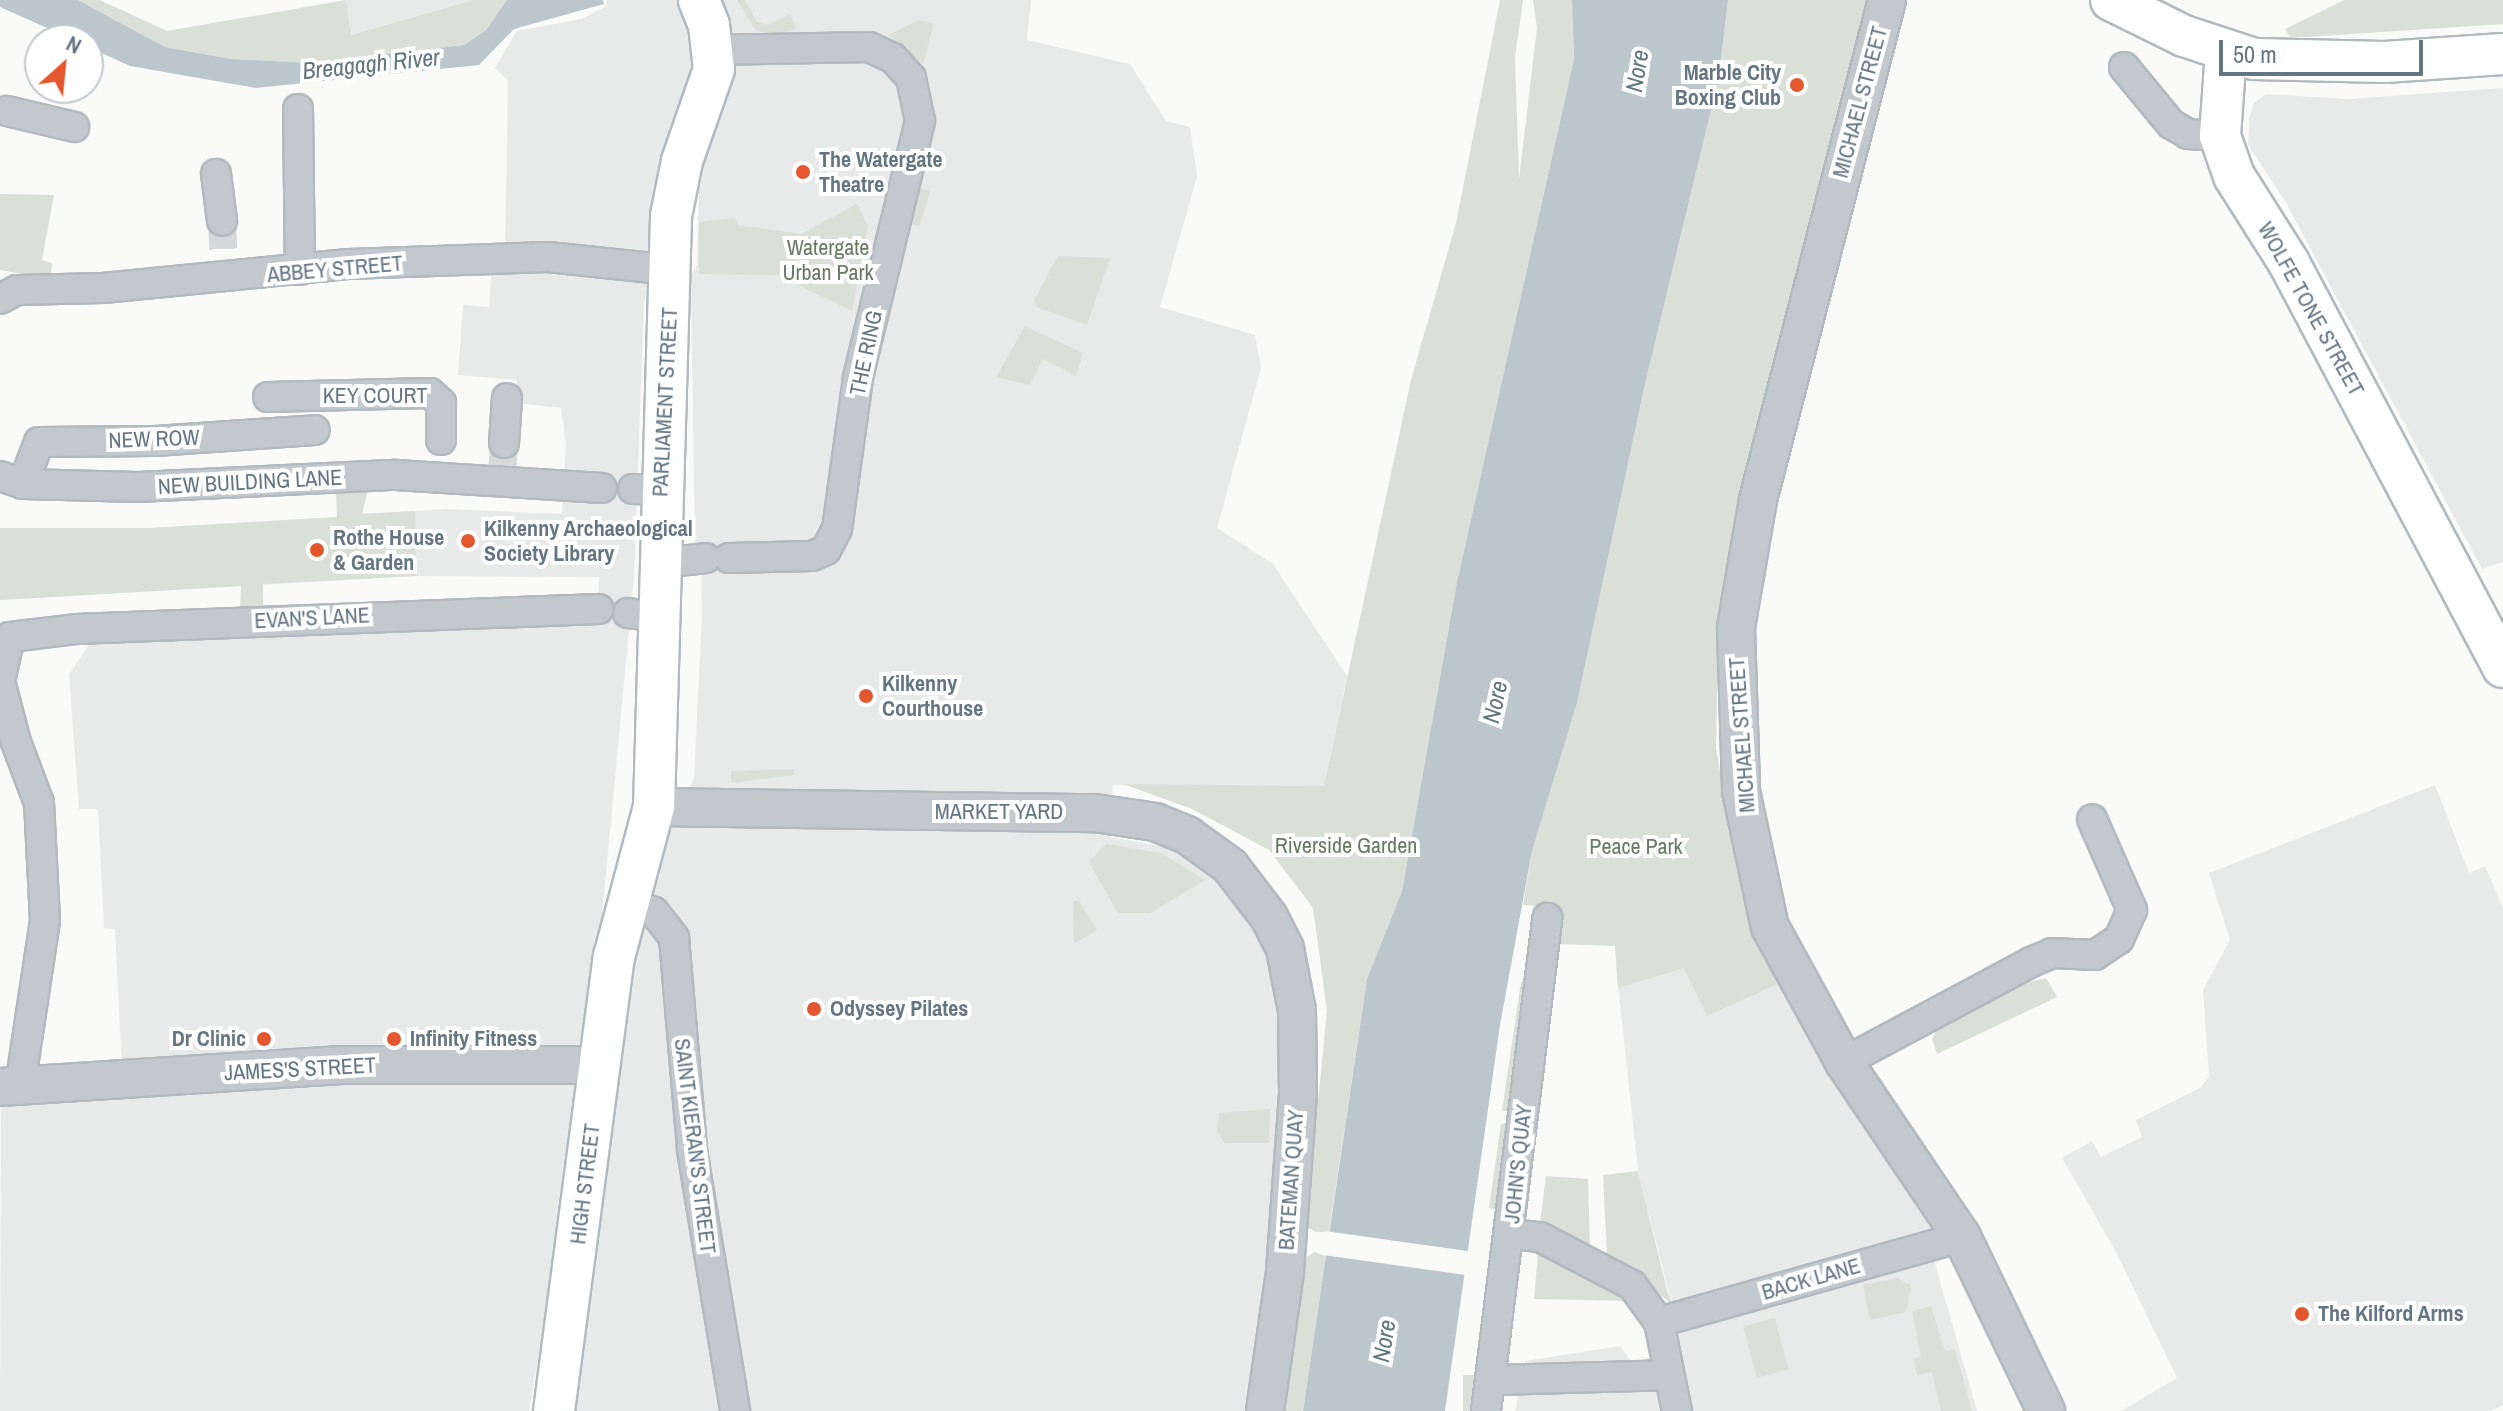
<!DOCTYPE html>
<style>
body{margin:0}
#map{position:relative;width:2503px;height:1411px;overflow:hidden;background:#fafaf8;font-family:"Archivo Narrow",sans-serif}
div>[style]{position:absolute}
.built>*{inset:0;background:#e8e9e9}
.green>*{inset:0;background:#dadfd7;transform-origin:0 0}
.water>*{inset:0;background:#bbc7cb}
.pier>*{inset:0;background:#fafaf8;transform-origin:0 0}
.minor-tunnel>*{height:28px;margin-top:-14px;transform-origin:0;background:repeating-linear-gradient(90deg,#d5d9db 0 28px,transparent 0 42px)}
.roads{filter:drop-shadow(2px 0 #b3babf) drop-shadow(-2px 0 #b3babf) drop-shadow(0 2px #b3babf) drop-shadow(0 -2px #b3babf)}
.minor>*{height:28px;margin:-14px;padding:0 14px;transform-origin:14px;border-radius:14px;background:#c3c8cc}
.tertiary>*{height:36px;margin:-18px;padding:0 18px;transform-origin:18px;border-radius:18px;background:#c3c8cc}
.secondary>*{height:40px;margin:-20px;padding:0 20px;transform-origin:20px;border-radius:20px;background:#fff}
.dots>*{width:22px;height:22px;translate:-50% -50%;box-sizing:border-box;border:4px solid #fff;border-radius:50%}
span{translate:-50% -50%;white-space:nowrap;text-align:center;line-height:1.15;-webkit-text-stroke:8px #fff;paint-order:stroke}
.poi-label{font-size:22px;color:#657683;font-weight:700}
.right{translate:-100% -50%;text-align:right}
.left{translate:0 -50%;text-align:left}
.street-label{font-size:22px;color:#657683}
.park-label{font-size:22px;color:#687a64}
.water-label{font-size:24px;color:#60757c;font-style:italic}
.north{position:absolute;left:24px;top:24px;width:80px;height:80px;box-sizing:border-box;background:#fff;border:2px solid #c1c8cd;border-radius:50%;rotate:27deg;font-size:22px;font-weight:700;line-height:32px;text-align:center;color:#657683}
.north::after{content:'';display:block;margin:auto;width:28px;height:36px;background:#e4572e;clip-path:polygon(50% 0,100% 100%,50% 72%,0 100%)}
.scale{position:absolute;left:2219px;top:40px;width:204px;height:36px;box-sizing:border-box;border:4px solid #657683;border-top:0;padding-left:10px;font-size:24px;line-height:28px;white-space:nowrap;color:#657683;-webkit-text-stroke:6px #fff;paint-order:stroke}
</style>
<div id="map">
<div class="built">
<i style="clip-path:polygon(346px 0,473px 0,351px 35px)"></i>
<i style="clip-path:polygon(606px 0,681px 0,695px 45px,644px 303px,634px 577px,587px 1074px,529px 1411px,0 1411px,1px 1098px,123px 1091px,115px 929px,104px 928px,98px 809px,79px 809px,69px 675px,94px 637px,597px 620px,599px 577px,416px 576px,0 600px,0 528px,152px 528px,337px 517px,336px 485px,369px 485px,362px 514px,447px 509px,562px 514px,566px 443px,561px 408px,515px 403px,517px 380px,458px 375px,463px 305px,489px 307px,492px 263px,505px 247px,508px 81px,495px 68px,517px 31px,581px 19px,607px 6px)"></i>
<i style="clip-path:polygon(716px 0,1031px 0,1027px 40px,1130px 64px,1166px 121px,1190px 127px,1197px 176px,1160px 307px,1255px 335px,1261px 368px,1217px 528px,1273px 564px,1347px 676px,1324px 786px,1113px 785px,1110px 837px,1176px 849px,1210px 871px,1235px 896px,1276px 969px,1282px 1135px,1251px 1411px,571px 1411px,595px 1254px,599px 1122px,624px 970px,664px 846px,694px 778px,702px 614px,701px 565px,695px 552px,691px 276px,697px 265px,700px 148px,735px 78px,731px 23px)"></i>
<i style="clip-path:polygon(2503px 88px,2503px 562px,2482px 569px,2285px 201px,2248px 145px,2249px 118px,2254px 103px,2266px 94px,2349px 99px)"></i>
<i style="clip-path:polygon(2435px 785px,2469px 873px,2485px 866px,2503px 908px,2503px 1405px,2491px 1411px,2121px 1411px,2177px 1378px,2117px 1254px,2062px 1158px,2092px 1141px,2101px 1157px,2142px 1137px,2136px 1120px,2200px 1088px,2209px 1077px,2203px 990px,2230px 940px,2209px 873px)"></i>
<i style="clip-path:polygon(1767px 951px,1808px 1040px,1935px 1220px,1939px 1236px,1672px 1304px,1638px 1171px,1616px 967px)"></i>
<i style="clip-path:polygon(1934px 1260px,1977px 1411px,1515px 1411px,1525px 1361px,1620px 1346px,1632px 1363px,1658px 1355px,1655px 1338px)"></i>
</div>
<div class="green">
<i style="clip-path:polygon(78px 0,100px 0,167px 31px,346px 0,351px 35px,473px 0,507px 0,486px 30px,464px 45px,313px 63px,231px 59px,165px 47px)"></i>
<i style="clip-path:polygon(737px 0,745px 0,757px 22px,768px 25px,790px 14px,796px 29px,773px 35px,757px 31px)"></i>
<i style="clip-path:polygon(1500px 0,1523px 0,1515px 57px,1519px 179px,1537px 28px,1533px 0,1572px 0,1574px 59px,1457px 582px,1402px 891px,1367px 979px,1329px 1232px,1316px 1232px,1306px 1226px,1327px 1010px,1313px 908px,1269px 850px,1192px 809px,1123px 784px,1324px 786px,1411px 380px,1456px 223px)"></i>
<i style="clip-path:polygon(1728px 0,1875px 0,1757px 436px,1718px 641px,1716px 748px,1738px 874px,1780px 983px,1707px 1016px,1684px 968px,1618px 988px,1615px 946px,1557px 944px,1560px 908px,1523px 905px,1532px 851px,1577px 703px,1645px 384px,1719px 77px)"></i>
<i style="clip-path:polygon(2344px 0,2503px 0,2503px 24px,2291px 38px,2285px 29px)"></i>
<i style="clip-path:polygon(919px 20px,934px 24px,923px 64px,888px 35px)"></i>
<i style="left:914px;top:186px;width:17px;height:37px;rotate:17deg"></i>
<i style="clip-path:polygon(0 194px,54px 195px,42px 260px,52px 263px,51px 279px,0 270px)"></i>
<i style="clip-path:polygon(857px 204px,868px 226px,852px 311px,777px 275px,699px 274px,699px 222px,735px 218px,738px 225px,801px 234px)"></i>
<i style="clip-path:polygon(1058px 256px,1110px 258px,1087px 325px,1037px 307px,1034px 301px)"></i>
<i style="clip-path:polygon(1025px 326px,1083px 353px,1076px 376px,1043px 359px,1030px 385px,996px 377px)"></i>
<i style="clip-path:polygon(336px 485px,369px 485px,362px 514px,415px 511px,416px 576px,263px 584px,263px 609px,240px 610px,241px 586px,0 600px,0 528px,152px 528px,337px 517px)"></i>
<i style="clip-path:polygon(794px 769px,794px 775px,731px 783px,731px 771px)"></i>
<i style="clip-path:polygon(1106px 844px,1161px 853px,1205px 880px,1150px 913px,1118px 913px,1089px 862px)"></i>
<i style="clip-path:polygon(1073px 901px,1079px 901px,1097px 930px,1074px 944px)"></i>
<i style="clip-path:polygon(2046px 978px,2057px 997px,1937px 1054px,1932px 1039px,1938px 1027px,2025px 983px)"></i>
<i style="clip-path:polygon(1526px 981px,1511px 1111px,1502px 1111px,1521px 982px)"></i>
<i style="clip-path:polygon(1270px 1109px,1269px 1143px,1225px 1143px,1217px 1132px,1219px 1113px)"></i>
<i style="clip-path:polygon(1510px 1123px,1501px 1210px,1489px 1208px,1501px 1124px)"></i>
<i style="clip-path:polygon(1638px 1171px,1667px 1290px,1672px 1304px,1607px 1257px,1603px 1175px)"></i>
<i style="clip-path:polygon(1546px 1176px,1588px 1179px,1590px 1249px,1539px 1231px)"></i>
<i style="clip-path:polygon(1539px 1243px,1632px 1301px,1534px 1299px)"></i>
<i style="clip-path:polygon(1314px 1252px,1326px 1256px,1303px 1411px,1284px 1411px,1303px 1260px)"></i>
<i style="clip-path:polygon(1898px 1278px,1911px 1286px,1906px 1312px,1870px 1320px,1863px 1285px)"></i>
<i style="clip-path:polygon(1931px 1306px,1945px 1351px,1955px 1349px,1972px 1411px,1941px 1411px,1932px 1372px,1917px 1375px,1914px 1359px,1921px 1357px,1912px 1311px)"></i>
<i style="left:1775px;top:1318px;width:53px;height:33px;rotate:75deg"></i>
<i style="left:1463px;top:1375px;width:17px;height:36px"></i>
</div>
<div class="water">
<i style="clip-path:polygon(0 0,78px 0,165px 47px,231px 59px,313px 63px,464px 45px,486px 30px,507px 0,603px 0,604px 4px,514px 29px,479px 65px,256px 88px,130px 66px,88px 47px,88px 40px,74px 40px,0 7px)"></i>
<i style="clip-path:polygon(1572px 0,1728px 0,1719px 77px,1645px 384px,1577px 703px,1532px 851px,1500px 1025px,1445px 1411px,1303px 1411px,1367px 979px,1402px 891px,1457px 582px,1574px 59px)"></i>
</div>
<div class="pier">
<i style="left:1325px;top:1231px;width:149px;height:24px;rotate:8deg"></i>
</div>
<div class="minor-tunnel">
<i style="left:222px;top:221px;width:44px;rotate:87.4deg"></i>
<i style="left:502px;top:473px;width:30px;rotate:-86deg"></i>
</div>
<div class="roads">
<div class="minor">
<i style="left:714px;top:50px;width:155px;rotate:-1.1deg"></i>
<i style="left:869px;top:47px;width:26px;rotate:25deg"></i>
<i style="left:893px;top:58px;width:27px;rotate:48deg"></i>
<i style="left:911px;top:78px;width:44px;rotate:78.2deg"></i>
<i style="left:920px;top:121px;width:264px;rotate:103.6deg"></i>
<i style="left:858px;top:378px;width:152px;rotate:97.9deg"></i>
<i style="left:837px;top:529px;width:24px;rotate:118deg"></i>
<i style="left:826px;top:550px;width:15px;rotate:157deg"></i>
<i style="left:812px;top:556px;width:83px;rotate:178.6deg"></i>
<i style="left:2124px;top:67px;width:74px;rotate:50.5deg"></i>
<i style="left:2171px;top:124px;width:20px;rotate:30deg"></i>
<i style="left:2188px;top:134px;width:32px;rotate:4deg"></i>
<i style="left:298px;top:109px;width:161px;rotate:89.3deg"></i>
<i style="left:7px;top:111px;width:69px;rotate:13.4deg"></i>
<i style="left:216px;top:174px;width:47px;rotate:82.7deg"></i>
<i style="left:0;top:299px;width:19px;rotate:-28deg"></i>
<i style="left:17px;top:290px;width:86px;rotate:-1.3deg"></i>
<i style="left:103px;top:288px;width:246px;rotate:-5.6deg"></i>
<i style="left:348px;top:264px;width:200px;rotate:-2deg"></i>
<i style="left:548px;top:257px;width:124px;rotate:6deg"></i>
<i style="left:268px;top:397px;width:162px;rotate:-1.4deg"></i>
<i style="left:430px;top:393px;width:15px;rotate:42deg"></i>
<i style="left:441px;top:403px;width:37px;rotate:90deg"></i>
<i style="left:504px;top:443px;width:45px;rotate:-86.2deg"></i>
<i style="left:0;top:476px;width:24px;rotate:19deg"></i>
<i style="left:23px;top:484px;width:115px;rotate:1.5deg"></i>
<i style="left:138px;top:487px;width:258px;rotate:-2.7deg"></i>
<i style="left:396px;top:475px;width:206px;rotate:3.6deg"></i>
<i style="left:23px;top:484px;width:45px;rotate:-69.1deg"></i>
<i style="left:39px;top:442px;width:116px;rotate:-0.5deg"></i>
<i style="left:155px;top:441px;width:160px;rotate:-3.9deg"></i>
<i style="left:633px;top:489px;width:28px;rotate:2deg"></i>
<i style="left:661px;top:563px;width:45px;rotate:-6.3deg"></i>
<i style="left:628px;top:613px;width:34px;rotate:7deg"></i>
<i style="left:630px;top:904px;width:25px;rotate:18deg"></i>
<i style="left:654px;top:912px;width:33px;rotate:52deg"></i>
<i style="left:674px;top:938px;width:213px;rotate:85.1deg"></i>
<i style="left:692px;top:1150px;width:265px;rotate:80.6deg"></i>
<i style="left:1844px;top:1062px;width:212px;rotate:-28.1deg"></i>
<i style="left:2031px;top:962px;width:23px;rotate:-23deg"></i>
<i style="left:2052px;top:953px;width:43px;rotate:2.7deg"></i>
<i style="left:2095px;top:955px;width:29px;rotate:-34deg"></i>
<i style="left:2119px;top:939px;width:32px;rotate:-66deg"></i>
<i style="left:2132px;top:910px;width:99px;rotate:-113.7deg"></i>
<i style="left:20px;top:1086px;width:167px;rotate:-81.4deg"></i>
<i style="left:45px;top:921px;width:118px;rotate:-92.9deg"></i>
<i style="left:39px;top:803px;width:65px;rotate:-110.7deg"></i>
<i style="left:16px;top:742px;width:63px;rotate:-104.7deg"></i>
<i style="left:0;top:681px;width:45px;rotate:-77.2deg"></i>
<i style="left:10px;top:637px;width:66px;rotate:-6.9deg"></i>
<i style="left:76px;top:629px;width:523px;rotate:-2.19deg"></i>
<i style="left:1510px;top:1234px;width:30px;rotate:6deg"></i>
<i style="left:1540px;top:1237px;width:104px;rotate:27.6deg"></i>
<i style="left:1632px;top:1285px;width:46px;rotate:53.9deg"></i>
<i style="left:1659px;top:1322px;width:91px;rotate:78.6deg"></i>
<i style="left:1659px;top:1322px;width:315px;rotate:-15.7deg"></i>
<i style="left:1492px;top:1380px;width:177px;rotate:-1.6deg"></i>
<i style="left:1486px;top:1411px;width:497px;rotate:-82.9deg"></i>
</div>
<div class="tertiary">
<i style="left:1887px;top:0;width:516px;rotate:104.47deg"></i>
<i style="left:1758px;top:500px;width:130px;rotate:99.8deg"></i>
<i style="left:1736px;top:628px;width:163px;rotate:88.2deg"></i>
<i style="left:1741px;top:791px;width:139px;rotate:78deg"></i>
<i style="left:1770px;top:927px;width:154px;rotate:61.3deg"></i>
<i style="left:1844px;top:1062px;width:211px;rotate:56deg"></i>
<i style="left:1962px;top:1237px;width:193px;rotate:64.2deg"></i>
<i style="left:654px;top:807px;width:441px;rotate:0.8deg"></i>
<i style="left:1095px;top:813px;width:61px;rotate:8.5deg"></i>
<i style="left:1155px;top:822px;width:35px;rotate:22deg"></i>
<i style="left:1187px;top:835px;width:53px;rotate:35.8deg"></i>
<i style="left:1230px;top:866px;width:64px;rotate:52.6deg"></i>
<i style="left:1269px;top:917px;width:36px;rotate:63deg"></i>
<i style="left:1285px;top:949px;width:63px;rotate:79deg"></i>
<i style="left:1297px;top:1011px;width:83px;rotate:89.3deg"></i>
<i style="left:1298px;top:1094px;width:178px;rotate:94.2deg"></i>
<i style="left:1285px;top:1272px;width:140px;rotate:98.2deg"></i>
<i style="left:0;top:1087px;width:342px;rotate:-3.7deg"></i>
<i style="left:341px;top:1065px;width:259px"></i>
</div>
<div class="secondary">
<i style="left:2111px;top:0;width:81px;rotate:26.3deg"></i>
<i style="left:2184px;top:36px;width:74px;rotate:18.2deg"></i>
<i style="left:2254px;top:59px;width:131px;rotate:1.3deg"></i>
<i style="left:2385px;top:62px;width:118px;rotate:-3.9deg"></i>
<i style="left:2226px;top:52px;width:84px;rotate:94.1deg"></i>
<i style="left:2220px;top:136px;width:42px;rotate:70.7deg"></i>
<i style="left:2234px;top:176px;width:103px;rotate:57.7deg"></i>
<i style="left:2289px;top:263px;width:457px;rotate:62.1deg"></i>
<i style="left:554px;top:1411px;width:458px;rotate:-82.5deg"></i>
<i style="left:614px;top:957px;width:155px;rotate:-75.1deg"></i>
<i style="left:654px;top:807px;width:591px;rotate:-88.35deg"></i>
<i style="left:671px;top:216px;width:56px;rotate:-78.7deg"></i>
<i style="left:682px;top:161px;width:97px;rotate:-70.8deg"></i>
<i style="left:714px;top:69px;width:44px;rotate:-96.5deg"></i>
<i style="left:709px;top:25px;width:27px;rotate:-112deg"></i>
</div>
</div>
<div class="dots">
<i style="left:1797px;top:85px;background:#e4572e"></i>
<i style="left:803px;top:172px;background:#e4572e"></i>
<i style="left:468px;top:541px;background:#e4572e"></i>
<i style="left:317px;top:550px;background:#e4572e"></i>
<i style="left:866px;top:696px;background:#e4572e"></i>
<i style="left:814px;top:1009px;background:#e4572e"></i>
<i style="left:264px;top:1039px;background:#e4572e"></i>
<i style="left:394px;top:1039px;background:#e4572e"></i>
<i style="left:2302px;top:1314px;background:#e4572e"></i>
</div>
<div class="poi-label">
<span class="right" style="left:1781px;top:85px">Marble City<br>Boxing Club</span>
<span class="left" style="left:819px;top:172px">The Watergate<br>Theatre</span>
<span class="left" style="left:484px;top:541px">Kilkenny Archaeological<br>Society Library</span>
<span class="left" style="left:333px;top:550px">Rothe House<br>&amp; Garden</span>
<span class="left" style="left:882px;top:696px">Kilkenny<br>Courthouse</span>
<span class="left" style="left:830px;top:1009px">Odyssey Pilates</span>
<span class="right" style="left:246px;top:1039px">Dr Clinic</span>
<span class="left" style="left:410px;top:1039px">Infinity Fitness</span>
<span class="left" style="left:2318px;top:1314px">The Kilford Arms</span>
</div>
<div class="street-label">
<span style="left:1860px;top:102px;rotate:-75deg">MICHAEL STREET</span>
<span style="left:335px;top:269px;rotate:-5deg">ABBEY STREET</span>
<span style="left:2311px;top:309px;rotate:61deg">WOLFE TONE STREET</span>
<span style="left:866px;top:353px;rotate:-78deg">THE RING</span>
<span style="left:375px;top:396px">KEY COURT</span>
<span style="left:665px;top:402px;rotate:-87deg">PARLIAMENT STREET</span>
<span style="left:154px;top:439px;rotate:-2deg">NEW ROW</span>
<span style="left:250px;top:482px;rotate:-3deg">NEW BUILDING LANE</span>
<span style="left:312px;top:618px;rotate:-3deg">EVAN'S LANE</span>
<span style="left:1742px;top:735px;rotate:-94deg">MICHAEL STREET</span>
<span style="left:999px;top:812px">MARKET YARD</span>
<span style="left:300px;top:1069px;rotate:-3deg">JAMES'S STREET</span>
<span style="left:695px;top:1146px;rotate:83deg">SAINT KIERAN'S STREET</span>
<span style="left:1518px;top:1164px;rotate:-84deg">JOHN'S QUAY</span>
<span style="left:1291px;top:1180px;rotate:-86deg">BATEMAN QUAY</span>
<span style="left:585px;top:1184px;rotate:-83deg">HIGH STREET</span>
<span style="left:1811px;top:1279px;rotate:-16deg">BACK LANE</span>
</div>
<div class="park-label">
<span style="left:828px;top:260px">Watergate<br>Urban Park</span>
<span style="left:1346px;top:846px">Riverside Garden</span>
<span style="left:1636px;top:847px">Peace Park</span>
</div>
<div class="water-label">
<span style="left:371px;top:64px;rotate:-6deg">Breagagh River</span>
<span style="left:1637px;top:71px;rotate:-81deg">Nore</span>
<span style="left:1495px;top:702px;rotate:-78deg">Nore</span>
<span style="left:1384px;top:1341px;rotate:-81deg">Nore</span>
</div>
<div class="north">N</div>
<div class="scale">50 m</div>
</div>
